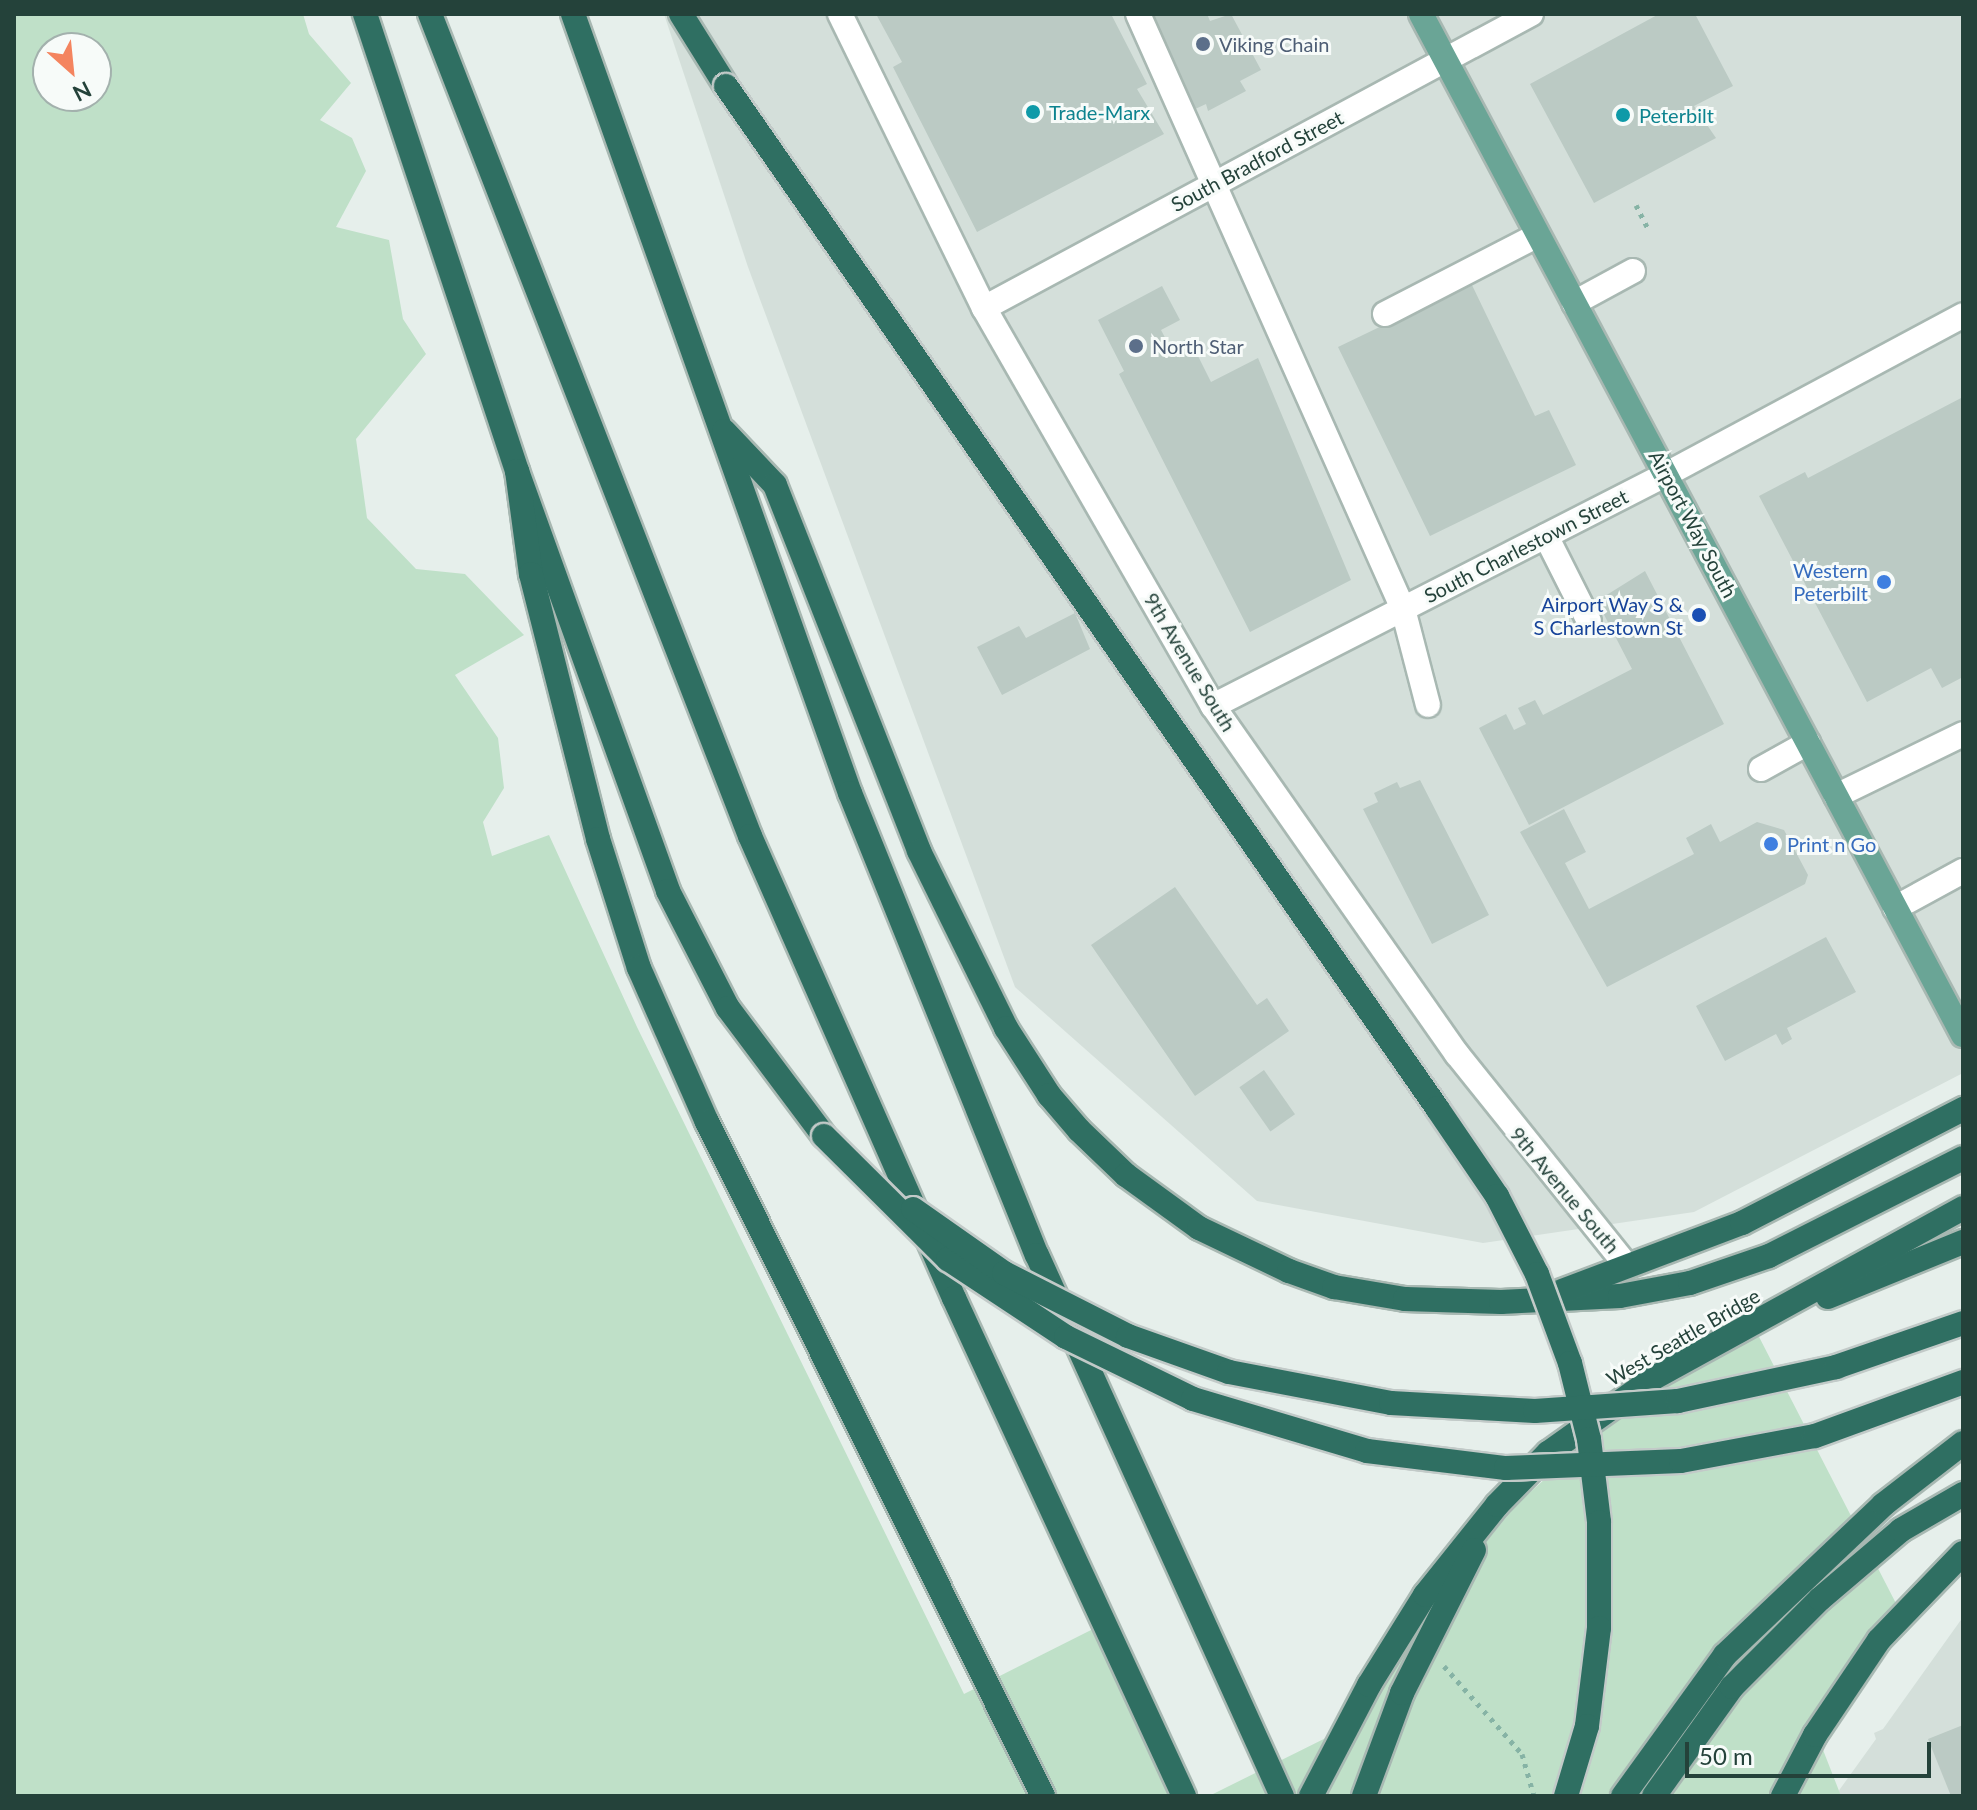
<!DOCTYPE html>
<style>
body{margin:0}
#map{position:relative;width:1977px;height:1810px;overflow:hidden;background:#e6efeb;font-family:Lato,sans-serif}
div>[style]{position:absolute}
.built>*{inset:0;background:#d4dfda}
.green>*{inset:0;background:#bfe0c8}
.building>*{inset:0;background:#bbcac4;transform-origin:0 0}
.path>*{height:5px;margin-top:-2.5px;transform-origin:0;background:repeating-linear-gradient(90deg,#86b3a5 0 4px,transparent 0 10px)}
.roads{filter:drop-shadow(2px 0 #a8b8b2) drop-shadow(-2px 0 #a8b8b2) drop-shadow(0 2px #a8b8b2) drop-shadow(0 -2px #a8b8b2)}
.minor>*{height:24px;margin:-12px;padding:0 12px;transform-origin:12px;border-radius:12px;background:#fff}
.major>*{height:24px;margin:-12px;padding:0 12px;transform-origin:12px;border-radius:12px;background:#6aa596}
.highway>*{height:24px;margin:-12px;padding:0 12px;transform-origin:12px;border-radius:12px;background:#2f6f62}
.bridges{filter:drop-shadow(2px 0 #c2cac8) drop-shadow(-2px 0 #c2cac8) drop-shadow(0 2px #c2cac8) drop-shadow(0 -2px #c2cac8)}
.highway-bridge>*{height:24px;margin:-12px;padding:0 12px;transform-origin:12px;border-radius:12px;background:#2f6f62}
.dots>*{width:22px;height:22px;translate:-50% -50%;box-sizing:border-box;border:4px solid #f7fbf9;border-radius:50%}
span{translate:-50% -50%;white-space:nowrap;text-align:center;line-height:1.15;-webkit-text-stroke:6px #f7fbf9;paint-order:stroke}
.service-label{font-size:20px;color:#4e5e75}
.left{translate:0 -50%;text-align:left}
.culture-label{font-size:20px;color:#0d838f}
.street-label{font-size:20px;color:#24423a}
.shop-label{font-size:20px;color:#366cbe}
.right{translate:-100% -50%;text-align:right}
.transit-label{font-size:20px;color:#164399}
.frame{position:absolute;inset:0;border:16px solid #24423a;pointer-events:none}
.north{position:absolute;left:32px;top:32px;width:80px;height:80px;box-sizing:border-box;background:#f7fbf9;border:2px solid #a3b1ad;border-radius:50%;rotate:153deg;font-size:22px;font-weight:700;line-height:32px;text-align:center;color:#24423a}
.north::after{content:'';display:block;margin:auto;width:28px;height:36px;background:#f4845f;clip-path:polygon(50% 0,100% 100%,50% 72%,0 100%)}
.scale{position:absolute;left:1685px;top:1742px;width:246px;height:36px;box-sizing:border-box;border:4px solid #24423a;border-top:0;padding-left:10px;font-size:24px;line-height:28px;white-space:nowrap;color:#24423a;-webkit-text-stroke:6px #f7fbf9;paint-order:stroke}
</style>
<div id="map">
<div class="built">
<i style="clip-path:polygon(664px 14px,1963px 14px,1963px 1073px,1694px 1212px,1483px 1243px,1257px 1201px,1015px 987px,748px 267px)"></i>
<i style="clip-path:polygon(1963px 1617px,1963px 1796px,1835px 1796px,1876px 1739px,1874px 1733px,1883px 1729px)"></i>
</div>
<div class="green">
<i style="clip-path:polygon(evenodd,14px 14px,303px 14px,309px 34px,351px 83px,320px 120px,352px 138px,366px 171px,336px 227px,389px 240px,403px 319px,426px 354px,356px 439px,367px 518px,416px 569px,465px 574px,524px 635px,455px 675px,498px 738px,504px 788px,483px 822px,492px 856px,549px 835px,637px 1027px,964px 1694px,1103px 1624px,1181px 1796px,14px 1796px,14px 14px,48px 48px,96px 48px,96px 96px,48px 96px,48px 48px)"></i>
<i style="clip-path:polygon(1755px 1329px,1904px 1619px,1818px 1737px,1841px 1796px,1209px 1796px,1366px 1718px,1429px 1611px,1518px 1503px,1632px 1401px)"></i>
</div>
<div class="building">
<i style="clip-path:polygon(876px 14px,1111px 14px,1147px 84px,1137px 89px,1164px 134px,977px 232px,893px 67px,902px 62px)"></i>
<i style="clip-path:polygon(1147px 14px,1207px 14px,1210px 21px,1231px 14px,1261px 70px,1240px 81px,1246px 91px,1208px 111px,1206px 104px,1193px 110px)"></i>
<i style="clip-path:polygon(1659px 14px,1695px 14px,1733px 86px,1694px 106px,1716px 138px,1594px 203px,1530px 84px)"></i>
<i style="clip-path:polygon(1471px 283px,1535px 416px,1549px 410px,1576px 465px,1430px 536px,1338px 347px)"></i>
<i style="clip-path:polygon(1162px 286px,1180px 320px,1161px 330px,1170px 347px,1189px 338px,1211px 382px,1258px 358px,1351px 580px,1250px 632px,1119px 374px,1124px 371px,1098px 320px)"></i>
<i style="clip-path:polygon(1963px 397px,1963px 677px,1942px 688px,1931px 668px,1867px 702px,1759px 496px,1805px 472px,1808px 478px)"></i>
<i style="clip-path:polygon(1645px 571px,1724px 724px,1529px 825px,1479px 728px,1506px 714px,1514px 730px,1526px 724px,1518px 708px,1535px 700px,1543px 715px,1632px 669px,1597px 601px)"></i>
<i style="clip-path:polygon(1075px 613px,1090px 649px,1002px 695px,977px 647px,1019px 626px,1026px 638px)"></i>
<i style="clip-path:polygon(1420px 780px,1489px 915px,1432px 944px,1363px 809px,1378px 802px,1374px 793px,1397px 782px,1400px 788px)"></i>
<i style="clip-path:polygon(1564px 809px,1586px 852px,1565px 863px,1589px 909px,1694px 854px,1686px 838px,1711px 824px,1720px 842px,1757px 822px,1784px 830px,1808px 875px,1805px 884px,1607px 987px,1520px 832px)"></i>
<i style="clip-path:polygon(1175px 887px,1257px 1005px,1267px 998px,1289px 1031px,1195px 1096px,1091px 945px)"></i>
<i style="clip-path:polygon(1826px 937px,1856px 992px,1787px 1028px,1792px 1039px,1782px 1045px,1776px 1034px,1725px 1061px,1696px 1006px)"></i>
<i style="left:1264px;top:1070px;width:54px;height:30px;rotate:55deg"></i>
<i style="clip-path:polygon(1963px 1725px,1963px 1796px,1951px 1796px,1928px 1739px)"></i>
</div>
<div class="path">
<i style="left:1636px;top:205px;width:27px;rotate:63deg"></i>
<i style="left:1444px;top:1666px;width:118px;rotate:48.4deg"></i>
<i style="left:1522px;top:1754px;width:44px;rotate:74.1deg"></i>
</div>
<div class="roads">
<div class="minor">
<i style="left:840px;top:14px;width:327px;rotate:63.9deg"></i>
<i style="left:984px;top:308px;width:459px;rotate:60.1deg"></i>
<i style="left:1213px;top:706px;width:425px;rotate:55deg"></i>
<i style="left:1457px;top:1054px;width:263px;rotate:51.3deg"></i>
<i style="left:1138px;top:14px;width:651px;rotate:65.99deg"></i>
<i style="left:1403px;top:609px;width:99px;rotate:75.4deg"></i>
<i style="left:1574px;top:303px;width:67px;rotate:-28.5deg"></i>
<i style="left:984px;top:308px;width:621px;rotate:-28.26deg"></i>
<i style="left:1385px;top:314px;width:172px;rotate:-27.3deg"></i>
<i style="left:1546px;top:536px;width:95px;rotate:63.2deg"></i>
<i style="left:1213px;top:706px;width:510px;rotate:-27.07deg"></i>
<i style="left:1667px;top:474px;width:336px;rotate:-28.2deg"></i>
<i style="left:1761px;top:769px;width:54px;rotate:-29deg"></i>
<i style="left:1836px;top:796px;width:141px;rotate:-26deg"></i>
<i style="left:1895px;top:908px;width:77px;rotate:-28.6deg"></i>
</div>
<div class="major">
<i style="left:1421px;top:14px;width:1156px;rotate:62.04deg"></i>
</div>
<div class="highway">
<i style="left:365px;top:14px;width:482px;rotate:71.6deg"></i>
<i style="left:517px;top:471px;width:446px;rotate:70.2deg"></i>
<i style="left:668px;top:891px;width:131px;rotate:62.9deg"></i>
<i style="left:728px;top:1008px;width:160px;rotate:53.1deg"></i>
<i style="left:430px;top:14px;width:882px;rotate:68.73deg"></i>
<i style="left:750px;top:836px;width:505px;rotate:66.18deg"></i>
<i style="left:954px;top:1298px;width:549px;rotate:65.21deg"></i>
<i style="left:573px;top:14px;width:827px;rotate:70.43deg"></i>
<i style="left:850px;top:793px;width:498px;rotate:68deg"></i>
<i style="left:1037px;top:1255px;width:594px;rotate:65.64deg"></i>
<i style="left:681px;top:14px;width:85px;rotate:58deg"></i>
<i style="left:724px;top:431px;width:74px;rotate:46.6deg"></i>
<i style="left:775px;top:485px;width:393px;rotate:68.5deg"></i>
<i style="left:919px;top:851px;width:197px;rotate:63.8deg"></i>
<i style="left:1006px;top:1028px;width:80px;rotate:57.3deg"></i>
<i style="left:1049px;top:1095px;width:46px;rotate:49.4deg"></i>
<i style="left:1079px;top:1130px;width:65px;rotate:43.8deg"></i>
<i style="left:1126px;top:1175px;width:90px;rotate:36deg"></i>
<i style="left:1199px;top:1228px;width:100px;rotate:25.5deg"></i>
<i style="left:1289px;top:1271px;width:48px;rotate:19.6deg"></i>
<i style="left:1334px;top:1287px;width:72px;rotate:9.6deg"></i>
<i style="left:1405px;top:1299px;width:96px;rotate:1.8deg"></i>
<i style="left:1501px;top:1302px;width:119px;rotate:-2.9deg"></i>
<i style="left:1620px;top:1296px;width:71px;rotate:-10.5deg"></i>
<i style="left:1690px;top:1283px;width:83px;rotate:-18.9deg"></i>
<i style="left:1769px;top:1256px;width:217px;rotate:-26.8deg"></i>
<i style="left:517px;top:471px;width:104px;rotate:82.3deg"></i>
<i style="left:531px;top:574px;width:273px;rotate:75.8deg"></i>
<i style="left:598px;top:839px;width:135px;rotate:72.4deg"></i>
<i style="left:639px;top:968px;width:168px;rotate:66.2deg"></i>
<i style="left:707px;top:1122px;width:753px;rotate:63.5deg"></i>
<i style="left:1562px;top:1291px;width:192px;rotate:-20.7deg"></i>
<i style="left:1742px;top:1223px;width:249px;rotate:-27.3deg"></i>
<i style="left:1828px;top:1297px;width:146px;rotate:-22.2deg"></i>
<i style="left:1311px;top:1796px;width:125px;rotate:-62.4deg"></i>
<i style="left:1369px;top:1685px;width:106px;rotate:-58.1deg"></i>
<i style="left:1425px;top:1595px;width:115px;rotate:-51.3deg"></i>
<i style="left:1497px;top:1505px;width:73px;rotate:-45.6deg"></i>
<i style="left:1548px;top:1453px;width:128px;rotate:-35.4deg"></i>
<i style="left:1652px;top:1379px;width:355px;rotate:-28.8deg"></i>
<i style="left:1364px;top:1796px;width:110px;rotate:-69.7deg"></i>
<i style="left:1402px;top:1693px;width:160px;rotate:-63.3deg"></i>
<i style="left:1623px;top:1796px;width:174px;rotate:-54.1deg"></i>
<i style="left:1725px;top:1655px;width:218px;rotate:-43.5deg"></i>
<i style="left:1883px;top:1505px;width:101px;rotate:-37.8deg"></i>
<i style="left:1654px;top:1796px;width:134px;rotate:-54.4deg"></i>
<i style="left:1732px;top:1687px;width:124px;rotate:-45deg"></i>
<i style="left:1820px;top:1599px;width:106px;rotate:-40.4deg"></i>
<i style="left:1901px;top:1530px;width:72px;rotate:-30.1deg"></i>
<i style="left:1783px;top:1796px;width:69px;rotate:-62.3deg"></i>
<i style="left:1815px;top:1735px;width:115px;rotate:-56deg"></i>
<i style="left:1879px;top:1640px;width:121px;rotate:-46deg"></i>
</div>
</div>
<div class="bridges">
<div class="highway-bridge">
<i style="left:726px;top:86px;width:1245px;rotate:55.17deg"></i>
<i style="left:1437px;top:1108px;width:107px;rotate:55.7deg"></i>
<i style="left:1497px;top:1196px;width:88px;rotate:62.9deg"></i>
<i style="left:1537px;top:1274px;width:95px;rotate:69.7deg"></i>
<i style="left:1570px;top:1363px;width:78px;rotate:76deg"></i>
<i style="left:1589px;top:1439px;width:84px;rotate:83.1deg"></i>
<i style="left:1599px;top:1522px;width:106px;rotate:90deg"></i>
<i style="left:1599px;top:1628px;width:99px;rotate:97deg"></i>
<i style="left:1587px;top:1726px;width:73px;rotate:106.7deg"></i>
<i style="left:824px;top:1136px;width:175px;rotate:44.8deg"></i>
<i style="left:948px;top:1259px;width:141px;rotate:33.5deg"></i>
<i style="left:1066px;top:1337px;width:141px;rotate:26deg"></i>
<i style="left:1193px;top:1399px;width:182px;rotate:16.6deg"></i>
<i style="left:1367px;top:1451px;width:140px;rotate:7deg"></i>
<i style="left:1506px;top:1468px;width:175px;rotate:-2.3deg"></i>
<i style="left:1681px;top:1461px;width:136px;rotate:-10.6deg"></i>
<i style="left:1815px;top:1436px;width:158px;rotate:-20deg"></i>
<i style="left:913px;top:1209px;width:111px;rotate:35.1deg"></i>
<i style="left:1004px;top:1273px;width:139px;rotate:26.9deg"></i>
<i style="left:1128px;top:1336px;width:107px;rotate:19.6deg"></i>
<i style="left:1229px;top:1372px;width:165px;rotate:10.8deg"></i>
<i style="left:1391px;top:1403px;width:144px;rotate:3.2deg"></i>
<i style="left:1535px;top:1411px;width:143px;rotate:-4deg"></i>
<i style="left:1678px;top:1401px;width:162px;rotate:-12.1deg"></i>
<i style="left:1836px;top:1367px;width:134px;rotate:-19.1deg"></i>
</div>
</div>
<div class="dots">
<i style="left:1203px;top:44px;background:#5c6f8a"></i>
<i style="left:1033px;top:112px;background:#0f9aa8"></i>
<i style="left:1623px;top:115px;background:#0f9aa8"></i>
<i style="left:1136px;top:346px;background:#5c6f8a"></i>
<i style="left:1884px;top:582px;background:#3f7fe0"></i>
<i style="left:1699px;top:615px;background:#1a4fb4"></i>
<i style="left:1771px;top:844px;background:#3f7fe0"></i>
</div>
<div class="service-label">
<span class="left" style="left:1219px;top:44px">Viking Chain</span>
<span class="left" style="left:1152px;top:346px">North Star</span>
</div>
<div class="culture-label">
<span class="left" style="left:1049px;top:112px">Trade-Marx</span>
<span class="left" style="left:1639px;top:115px">Peterbilt</span>
</div>
<div class="street-label">
<span style="left:1257px;top:161px;rotate:-28deg">South Bradford Street</span>
<span style="left:1693px;top:524px;rotate:62deg">Airport Way South</span>
<span style="left:1526px;top:546px;rotate:-27deg">South Charlestown Street</span>
<span style="left:1190px;top:662px;rotate:59deg">9th Avenue South</span>
<span style="left:1565px;top:1190px;rotate:50deg">9th Avenue South</span>
<span style="left:1683px;top:1337px;rotate:-30deg">West Seattle Bridge</span>
</div>
<div class="shop-label">
<span class="right" style="left:1868px;top:582px">Western<br>Peterbilt</span>
<span class="left" style="left:1787px;top:844px">Print n Go</span>
</div>
<div class="transit-label">
<span class="right" style="left:1683px;top:616px">Airport Way S &amp;<br>S Charlestown St</span>
</div>
<div class="frame"></div>
<div class="north">N</div>
<div class="scale">50 m</div>
</div>
